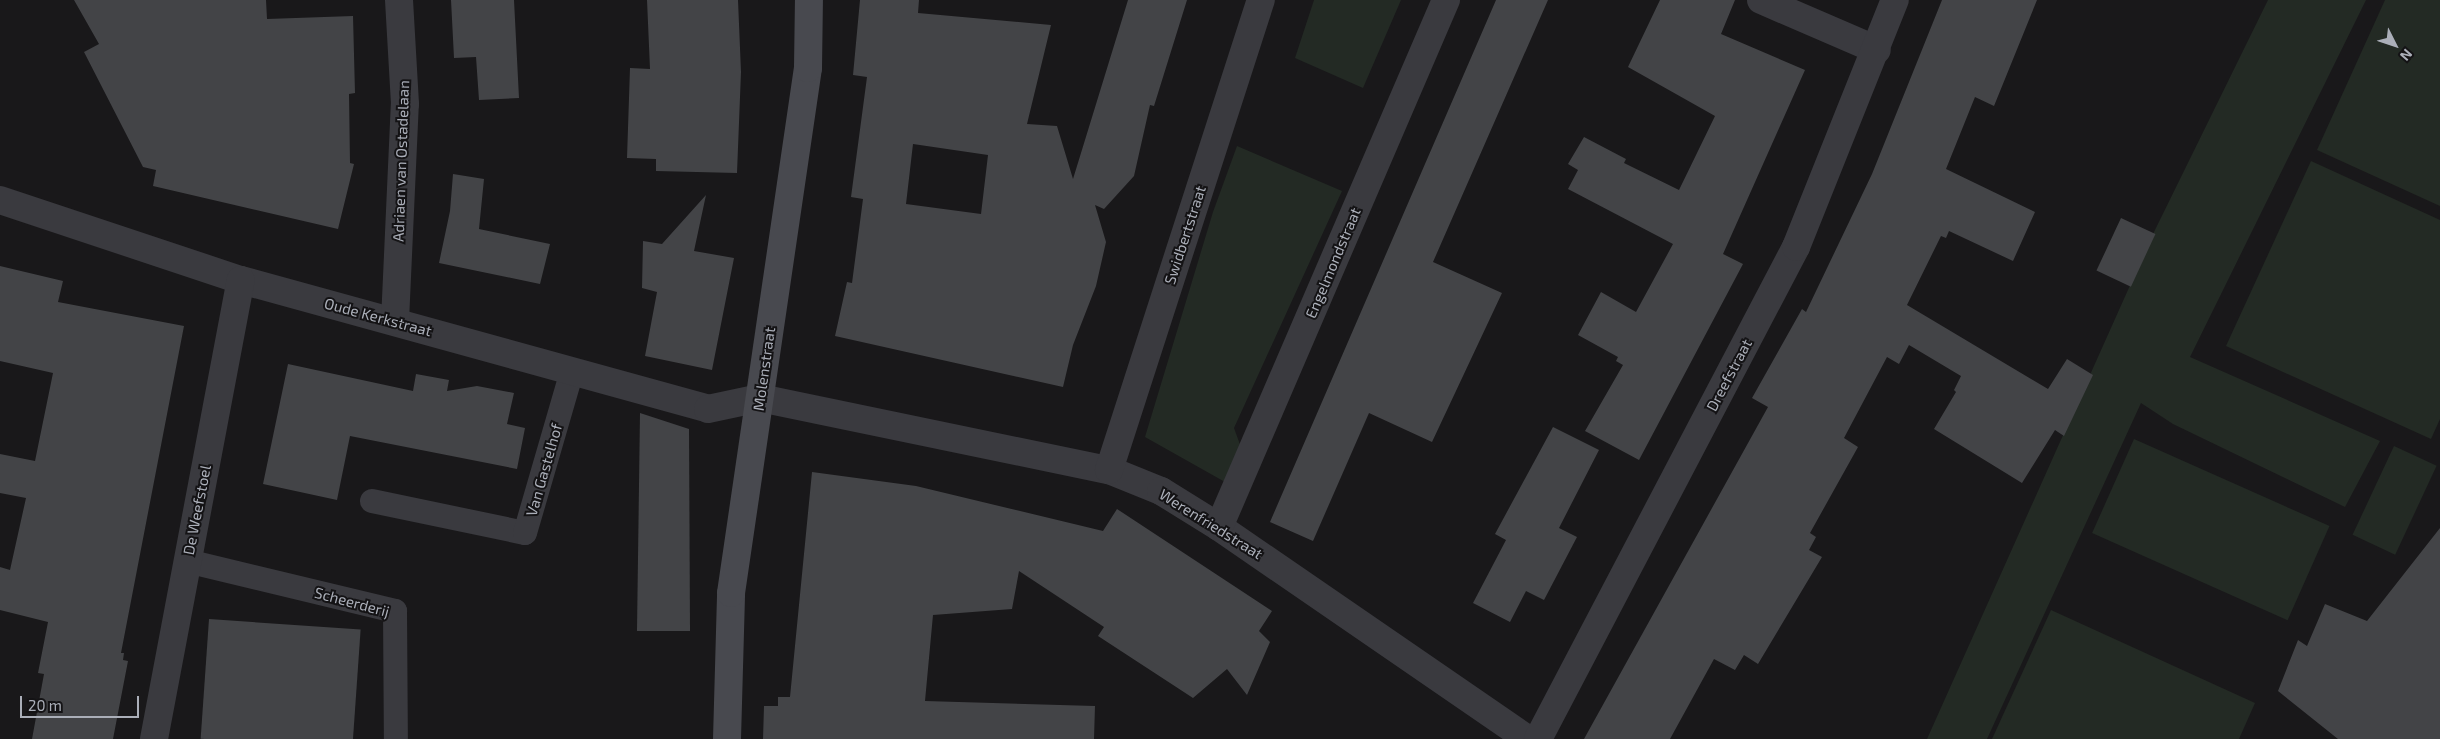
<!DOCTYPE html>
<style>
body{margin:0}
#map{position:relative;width:2440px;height:739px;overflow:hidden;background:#19181a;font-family:"Exo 2",sans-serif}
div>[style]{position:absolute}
.green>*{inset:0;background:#232a24;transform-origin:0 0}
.building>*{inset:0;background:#434447;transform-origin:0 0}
.lane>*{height:24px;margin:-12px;padding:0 12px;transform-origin:12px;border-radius:12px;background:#3a3a3f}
.street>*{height:28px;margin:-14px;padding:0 14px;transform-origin:14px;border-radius:14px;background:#3a3a3f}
.secondary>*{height:28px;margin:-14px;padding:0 14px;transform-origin:14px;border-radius:14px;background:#48494f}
span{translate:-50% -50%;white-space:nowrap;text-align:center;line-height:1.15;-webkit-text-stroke:4px #141315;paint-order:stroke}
.street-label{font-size:15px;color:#abafb9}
.north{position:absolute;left:2370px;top:20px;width:50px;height:50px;-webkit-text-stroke:4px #141315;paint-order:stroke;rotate:131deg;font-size:14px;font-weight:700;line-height:20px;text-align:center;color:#abafb9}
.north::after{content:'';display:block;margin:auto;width:18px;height:22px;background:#abafb9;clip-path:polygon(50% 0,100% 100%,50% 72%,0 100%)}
.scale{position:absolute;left:20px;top:696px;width:119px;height:22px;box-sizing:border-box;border:2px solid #abafb9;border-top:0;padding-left:6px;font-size:15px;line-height:18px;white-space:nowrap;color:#abafb9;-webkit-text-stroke:4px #141315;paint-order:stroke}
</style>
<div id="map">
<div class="green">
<i style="clip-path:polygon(1314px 0,1401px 0,1363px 88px,1295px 58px)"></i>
<i style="clip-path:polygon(2268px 0,2366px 0,2190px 357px,2380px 441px,2345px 507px,2173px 424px,2141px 403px,1987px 739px,1927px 739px,2153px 234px)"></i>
<i style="clip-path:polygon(2385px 0,2440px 0,2440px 206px,2317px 150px)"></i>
<i style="clip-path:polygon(1237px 146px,1342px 191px,1234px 428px,1242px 450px,1225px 482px,1145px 437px,1213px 212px)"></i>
<i style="clip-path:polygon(2311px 161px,2440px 220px,2440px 419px,2431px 439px,2226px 346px)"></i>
<i style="left:2134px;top:439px;width:214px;height:103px;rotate:24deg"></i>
<i style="left:2394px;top:446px;width:47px;height:98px;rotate:25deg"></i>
<i style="clip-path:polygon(2051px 610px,2255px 703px,2239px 739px,1992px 739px)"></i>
</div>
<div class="building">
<i style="clip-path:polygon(74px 0,266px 0,267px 19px,353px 16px,355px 93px,349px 94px,350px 163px,354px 164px,338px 229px,153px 186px,156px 170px,143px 167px,84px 52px,99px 44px)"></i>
<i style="clip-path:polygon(451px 0,514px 0,519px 98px,479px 100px,476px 57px,454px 58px)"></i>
<i style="clip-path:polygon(647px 0,738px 0,741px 72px,737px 173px,656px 171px,656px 159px,627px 158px,630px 68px,650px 69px)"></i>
<i style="clip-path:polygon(evenodd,860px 0,919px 0,918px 13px,1051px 25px,1027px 124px,1057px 126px,1073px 179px,1128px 0,1187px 0,1154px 106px,1150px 105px,1134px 176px,1104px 209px,1095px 205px,1106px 242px,1096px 286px,1073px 345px,1063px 387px,835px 336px,847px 282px,852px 283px,863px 199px,851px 197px,867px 77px,853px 75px,860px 0,913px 144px,988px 155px,981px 214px,906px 204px,913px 144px)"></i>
<i style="clip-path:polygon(1496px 0,1548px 0,1433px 262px,1502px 293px,1432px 442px,1369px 413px,1313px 541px,1270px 522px)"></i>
<i style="clip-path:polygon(1660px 0,1735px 0,1721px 34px,1805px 70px,1723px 254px,1743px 264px,1639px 460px,1585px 431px,1623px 365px,1616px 361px,1618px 357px,1578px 335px,1601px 292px,1636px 312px,1673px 244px,1568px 189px,1578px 170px,1568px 164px,1584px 137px,1626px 159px,1624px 163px,1679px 190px,1715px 116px,1628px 67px)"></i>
<i style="clip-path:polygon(1942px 0,2037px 0,1994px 106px,1975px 97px,1946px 169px,2035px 212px,2013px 261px,1949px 231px,1946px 238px,1941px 236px,1907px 305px,2048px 389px,2067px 359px,2093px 375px,2064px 436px,2055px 430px,2022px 483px,1934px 429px,1956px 392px,1954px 390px,1961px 376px,1909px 345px,1899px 364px,1887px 357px,1844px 438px,1858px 447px,1810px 533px,1816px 537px,1809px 550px,1822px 557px,1758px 664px,1744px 655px,1735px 670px,1714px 659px,1670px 739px,1584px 739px,1768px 407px,1752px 398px,1802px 309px,1806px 312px,1872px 174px)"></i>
<i style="clip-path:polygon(453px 174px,484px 179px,479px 229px,550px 244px,540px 284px,439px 263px,450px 211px)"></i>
<i style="clip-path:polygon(706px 195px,694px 251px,734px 258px,712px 370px,645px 356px,657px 292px,642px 288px,643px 241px,662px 244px)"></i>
<i style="left:2121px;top:218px;width:38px;height:58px;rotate:25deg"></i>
<i style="clip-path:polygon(0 266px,63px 281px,58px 302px,184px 326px,121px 653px,124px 653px,123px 660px,128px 661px,113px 739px,32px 739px,44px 674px,38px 673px,48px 622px,0 610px,0 567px,10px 570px,26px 498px,0 493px,0 454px,35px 461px,53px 373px,0 361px)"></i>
<i style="clip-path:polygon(288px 364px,413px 391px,416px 374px,449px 380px,447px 391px,477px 386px,514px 393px,507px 424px,525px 428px,517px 469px,350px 436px,337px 500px,263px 484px)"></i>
<i style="clip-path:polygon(640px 413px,689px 429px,690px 631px,637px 631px)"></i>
<i style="clip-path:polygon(1553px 427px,1599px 450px,1559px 528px,1577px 537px,1544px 600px,1526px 591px,1510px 622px,1473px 603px,1506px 540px,1495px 534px)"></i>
<i style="clip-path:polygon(812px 472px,916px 486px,1103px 531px,1117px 509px,1272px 611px,1259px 631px,1270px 642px,1247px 695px,1227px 669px,1193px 698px,1098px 636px,1104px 627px,1019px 571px,1012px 609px,933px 615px,925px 701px,1095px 706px,1094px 739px,763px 739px,764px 706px,778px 706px,778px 697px,790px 697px)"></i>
<i style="clip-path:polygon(2440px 528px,2440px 739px,2338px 739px,2278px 691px,2298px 640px,2307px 646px,2325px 604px,2367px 621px)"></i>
<i style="left:209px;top:619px;width:152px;height:120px;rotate:4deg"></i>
</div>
<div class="lane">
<i style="left:372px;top:501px;width:156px;rotate:11.8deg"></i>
<i style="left:525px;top:533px;width:169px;rotate:-73.8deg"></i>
<i style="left:187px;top:561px;width:214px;rotate:13.5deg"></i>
<i style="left:395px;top:611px;width:128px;rotate:89.6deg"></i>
</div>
<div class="street">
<i style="left:1761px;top:0;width:126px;rotate:23.3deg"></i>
<i style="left:0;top:200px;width:254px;rotate:18.4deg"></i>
<i style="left:241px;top:280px;width:484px;rotate:15.4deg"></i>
<i style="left:708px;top:409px;width:53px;rotate:-11.9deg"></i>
<i style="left:760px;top:398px;width:356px;rotate:11.7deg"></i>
<i style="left:1109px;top:470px;width:56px;rotate:22deg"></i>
<i style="left:1161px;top:491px;width:68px;rotate:31.8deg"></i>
<i style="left:1219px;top:527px;width:374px;rotate:34.5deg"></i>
<i style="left:395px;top:321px;width:217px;rotate:-87.4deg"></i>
<i style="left:405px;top:104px;width:104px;rotate:-93.3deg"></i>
<i style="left:1109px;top:470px;width:494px;rotate:-72.1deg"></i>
<i style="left:1219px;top:527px;width:574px;rotate:-66.7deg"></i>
<i style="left:154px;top:739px;width:467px;rotate:-79.3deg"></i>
<i style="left:1538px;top:739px;width:556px;rotate:-62.33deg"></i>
<i style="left:1796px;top:247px;width:266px;rotate:-68.2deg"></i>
</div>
<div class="secondary">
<i style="left:727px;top:739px;width:146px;rotate:-88.4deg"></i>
<i style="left:731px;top:593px;width:531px;rotate:-81.66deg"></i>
<i style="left:808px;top:68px;width:68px;rotate:-89.2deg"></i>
</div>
<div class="street-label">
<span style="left:401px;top:161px;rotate:-88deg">Adriaen van Ostadelaan</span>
<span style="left:1185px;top:235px;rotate:-72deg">Swidbertstraat</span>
<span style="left:1333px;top:263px;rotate:-67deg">Engelmondstraat</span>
<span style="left:378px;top:317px;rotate:15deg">Oude Kerkstraat</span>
<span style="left:764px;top:369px;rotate:-82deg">Molenstraat</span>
<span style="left:1729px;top:375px;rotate:-62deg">Dreefstraat</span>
<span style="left:544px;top:470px;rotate:-74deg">Van Gastelhof</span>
<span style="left:197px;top:510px;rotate:-79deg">De Weefstoel</span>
<span style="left:1211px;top:524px;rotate:32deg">Werenfriedstraat</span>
<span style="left:352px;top:602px;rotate:15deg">Scheerderij</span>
</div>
<div class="north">N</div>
<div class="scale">20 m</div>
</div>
